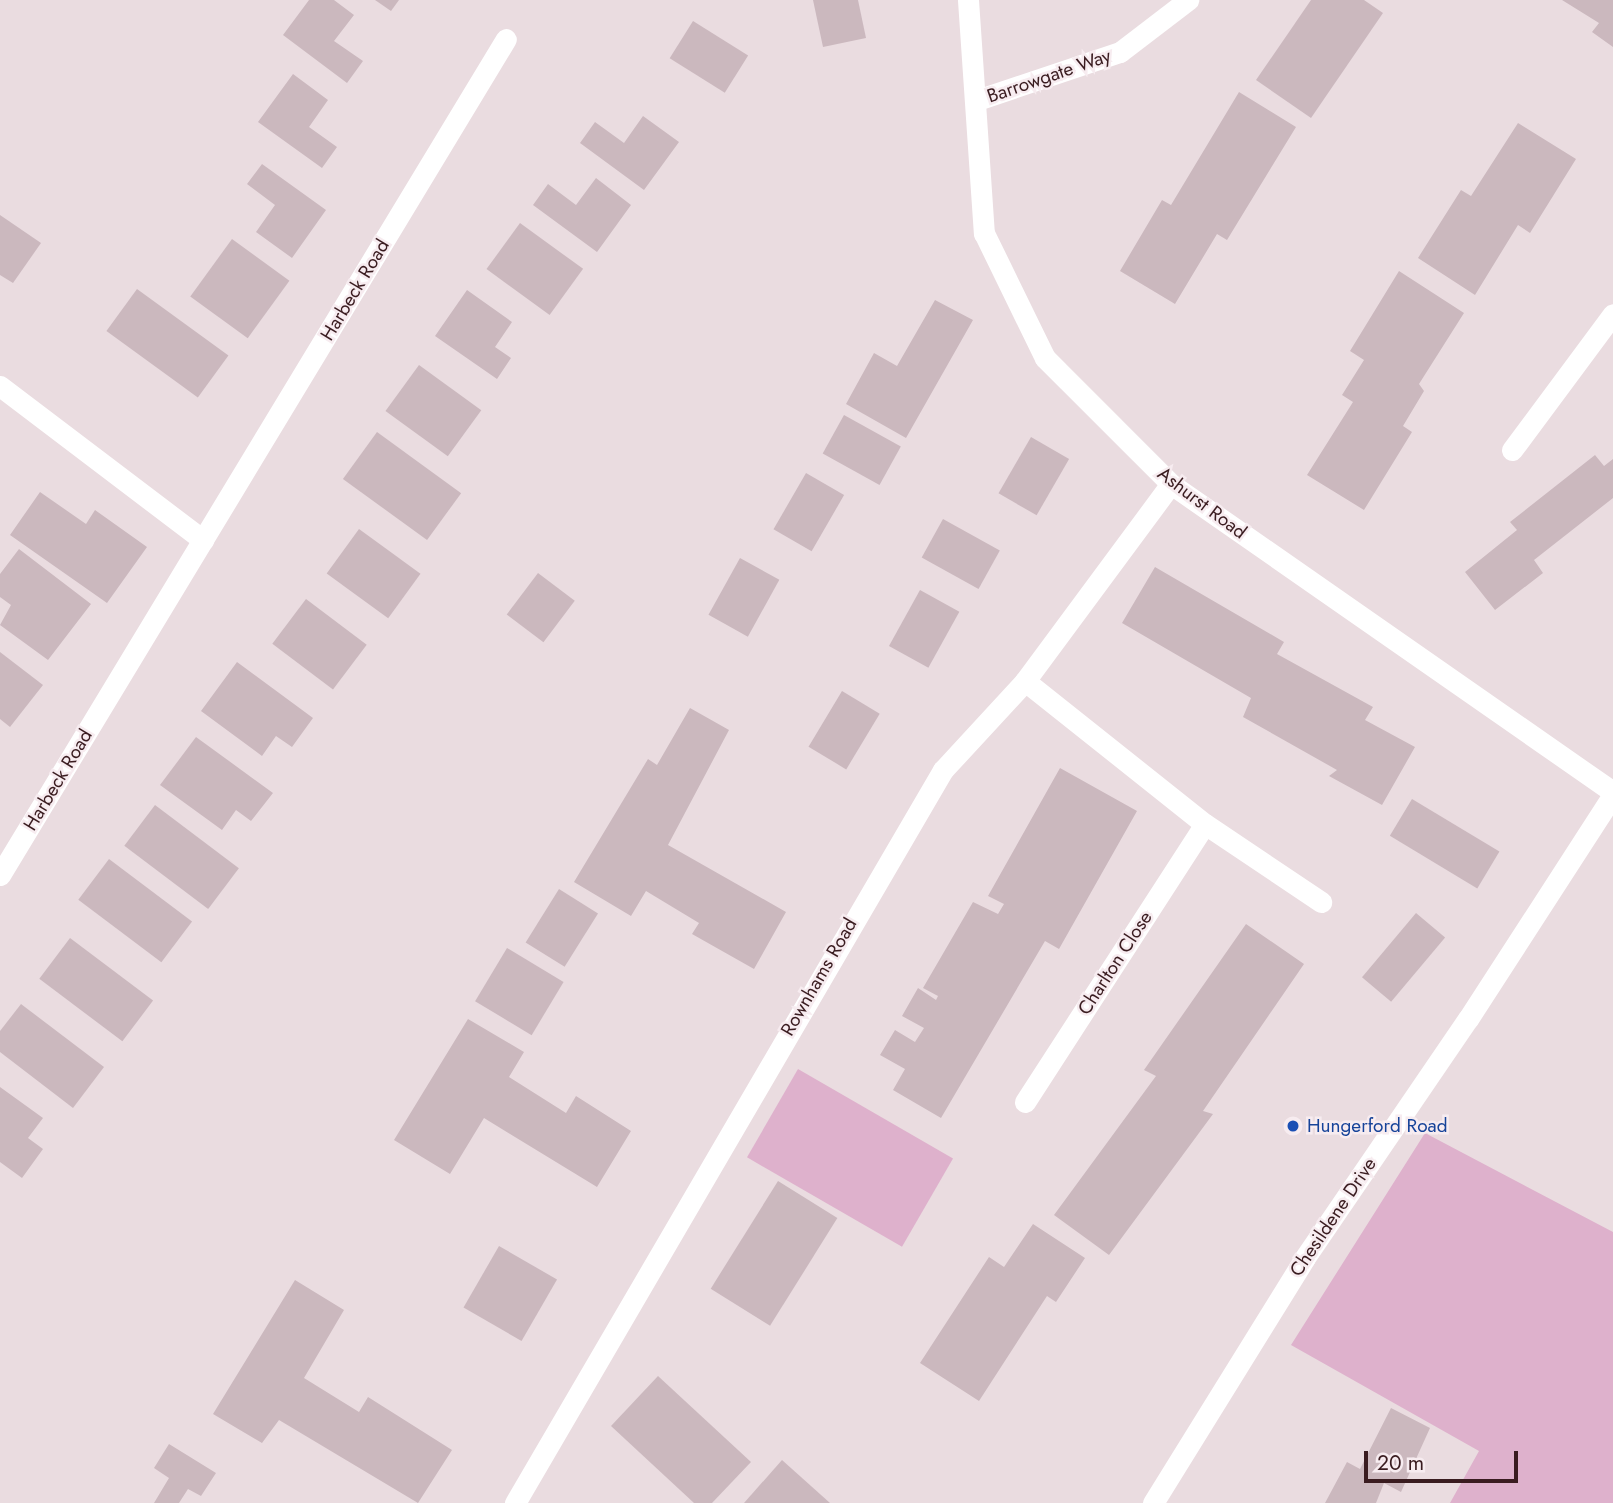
<!DOCTYPE html>
<style>
body{margin:0}
#map{position:relative;width:1613px;height:1503px;overflow:hidden;background:#eadce0;font-family:Jost,sans-serif}
div>[style]{position:absolute}
.green>*{inset:0;background:#deb1cc;transform-origin:0 0}
.building>*{inset:0;background:#cbb8be;transform-origin:0 0}
.minor>*{height:21px;margin:-10.5px;padding:0 10.5px;transform-origin:10.5px;border-radius:10.5px;background:#fff}
.dots>*{width:19px;height:19px;translate:-50% -50%;box-sizing:border-box;border:4px solid #f7ecf0;border-radius:50%}
span{translate:-50% -50%;white-space:nowrap;text-align:center;line-height:1.15;-webkit-text-stroke:5px #f7ecf0;paint-order:stroke}
.street-label{font-size:19px;color:#3a1c20}
.transit-label{font-size:19px;color:#164399}
.left{translate:0 -50%;text-align:left}
.scale{position:absolute;left:1364px;top:1451px;width:154px;height:32px;box-sizing:border-box;border:4px solid #3a1c20;border-top:0;padding-left:9px;font-size:21px;line-height:24px;white-space:nowrap;color:#3a1c20;-webkit-text-stroke:5px #f7ecf0;paint-order:stroke}
</style>
<div id="map">
<div class="green">
<i style="left:798px;top:1069px;width:179px;height:102px;rotate:30deg"></i>
<i style="clip-path:polygon(1425px 1133px,1613px 1232px,1613px 1503px,1450px 1503px,1479px 1451px,1291px 1345px)"></i>
</div>
<div class="building">
<i style="clip-path:polygon(309px 0,334px 0,354px 15px,334px 41px,363px 61px,347px 83px,283px 35px)"></i>
<i style="clip-path:polygon(375px 0,399px 0,391px 11px)"></i>
<i style="clip-path:polygon(813px 0,858px 0,866px 38px,823px 47px)"></i>
<i style="clip-path:polygon(1311px 0,1364px 0,1383px 13px,1311px 118px,1256px 80px)"></i>
<i style="clip-path:polygon(1562px 0,1613px 0,1613px 47px,1592px 32px,1599px 23px)"></i>
<i style="left:693px;top:21px;width:65px;height:44px;rotate:32deg"></i>
<i style="clip-path:polygon(293px 74px,328px 100px,309px 127px,337px 147px,322px 168px,258px 122px)"></i>
<i style="clip-path:polygon(1239px 92px,1296px 127px,1227px 240px,1217px 234px,1175px 304px,1120px 271px,1162px 200px,1171px 205px)"></i>
<i style="clip-path:polygon(643px 116px,679px 142px,644px 190px,580px 143px,595px 122px,624px 143px)"></i>
<i style="clip-path:polygon(1518px 123px,1576px 159px,1530px 233px,1518px 225px,1475px 295px,1418px 258px,1461px 190px,1471px 196px)"></i>
<i style="clip-path:polygon(262px 164px,326px 210px,292px 258px,256px 232px,275px 205px,247px 184px)"></i>
<i style="clip-path:polygon(596px 178px,631px 205px,597px 252px,533px 205px,548px 184px,576px 205px)"></i>
<i style="clip-path:polygon(0 215px,41px 243px,13px 283px,0 275px)"></i>
<i style="left:520px;top:223px;width:78px;height:57px;rotate:36deg"></i>
<i style="left:232px;top:239px;width:71px;height:71px;rotate:36deg"></i>
<i style="clip-path:polygon(1399px 271px,1464px 313px,1419px 384px,1424px 391px,1403px 426px,1412px 432px,1364px 510px,1307px 475px,1353px 402px,1342px 395px,1364px 360px,1350px 351px)"></i>
<i style="left:137px;top:289px;width:113px;height:52px;rotate:36deg"></i>
<i style="clip-path:polygon(467px 290px,512px 322px,495px 347px,511px 358px,497px 379px,435px 336px)"></i>
<i style="clip-path:polygon(935px 300px,973px 320px,906px 438px,846px 404px,874px 353px,897px 366px)"></i>
<i style="left:419px;top:365px;width:77px;height:57px;rotate:36deg"></i>
<i style="left:844px;top:415px;width:65px;height:44px;rotate:29deg"></i>
<i style="left:377px;top:432px;width:104px;height:58px;rotate:36deg"></i>
<i style="left:1031px;top:437px;width:44px;height:65px;rotate:30deg"></i>
<i style="clip-path:polygon(1595px 455px,1604px 466px,1613px 459px,1613px 498px,1534px 560px,1543px 573px,1495px 610px,1465px 572px,1517px 530px,1510px 522px)"></i>
<i style="left:806px;top:473px;width:44px;height:65px;rotate:30deg"></i>
<i style="clip-path:polygon(40px 492px,86px 524px,95px 510px,147px 547px,107px 603px,10px 535px)"></i>
<i style="left:943px;top:519px;width:65px;height:44px;rotate:29deg"></i>
<i style="left:359px;top:529px;width:76px;height:55px;rotate:36deg"></i>
<i style="clip-path:polygon(19px 549px,91px 604px,48px 660px,0 625px,11px 605px,0 597px,0 574px)"></i>
<i style="left:740px;top:558px;width:45px;height:65px;rotate:29deg"></i>
<i style="clip-path:polygon(1155px 567px,1284px 642px,1277px 654px,1373px 707px,1365px 720px,1415px 747px,1382px 805px,1329px 776px,1337px 770px,1243px 717px,1251px 698px,1122px 623px)"></i>
<i style="left:538px;top:573px;width:46px;height:52px;rotate:37deg"></i>
<i style="left:920px;top:590px;width:45px;height:64px;rotate:29deg"></i>
<i style="left:306px;top:599px;width:76px;height:56px;rotate:37deg"></i>
<i style="clip-path:polygon(0 652px,43px 685px,10px 727px,0 719px)"></i>
<i style="clip-path:polygon(237px 662px,313px 718px,292px 747px,276px 736px,262px 756px,201px 711px)"></i>
<i style="left:842px;top:691px;width:44px;height:65px;rotate:31deg"></i>
<i style="clip-path:polygon(690px 708px,729px 730px,668px 845px,786px 912px,754px 969px,692px 934px,699px 923px,646px 891px,631px 916px,574px 882px,648px 759px,657px 765px)"></i>
<i style="clip-path:polygon(196px 737px,273px 793px,251px 821px,236px 810px,222px 830px,160px 785px)"></i>
<i style="clip-path:polygon(1060px 768px,1137px 811px,1059px 949px,1045px 941px,941px 1118px,893px 1090px,905px 1069px,880px 1055px,895px 1030px,915px 1042px,924px 1028px,902px 1016px,918px 988px,936px 1000px,938px 996px,923px 988px,973px 902px,998px 914px,1004px 904px,988px 896px)"></i>
<i style="left:1412px;top:799px;width:102px;height:43px;rotate:31deg"></i>
<i style="left:155px;top:805px;width:105px;height:51px;rotate:37deg"></i>
<i style="left:109px;top:859px;width:104px;height:51px;rotate:37deg"></i>
<i style="left:559px;top:889px;width:46px;height:63px;rotate:32deg"></i>
<i style="left:1416px;top:913px;width:38px;height:84px;rotate:40deg"></i>
<i style="clip-path:polygon(1246px 924px,1304px 964px,1203px 1111px,1213px 1114px,1109px 1255px,1054px 1215px,1156px 1076px,1144px 1070px)"></i>
<i style="left:70px;top:938px;width:104px;height:51px;rotate:37deg"></i>
<i style="left:507px;top:948px;width:66px;height:62px;rotate:31deg"></i>
<i style="clip-path:polygon(21px 1004px,104px 1067px,73px 1108px,0 1052px,0 1031px)"></i>
<i style="clip-path:polygon(468px 1019px,524px 1052px,509px 1077px,566px 1113px,576px 1096px,631px 1131px,597px 1187px,484px 1118px,450px 1174px,394px 1140px)"></i>
<i style="clip-path:polygon(0 1087px,43px 1118px,28px 1138px,43px 1149px,22px 1178px,0 1162px)"></i>
<i style="left:778px;top:1181px;width:70px;height:127px;rotate:32deg"></i>
<i style="clip-path:polygon(1033px 1224px,1085px 1258px,1056px 1302px,1047px 1296px,979px 1401px,920px 1363px,989px 1257px,1004px 1267px)"></i>
<i style="left:499px;top:1246px;width:67px;height:71px;rotate:30deg"></i>
<i style="clip-path:polygon(295px 1280px,344px 1310px,304px 1378px,359px 1412px,368px 1397px,452px 1450px,418px 1503px,279px 1420px,262px 1443px,213px 1414px)"></i>
<i style="clip-path:polygon(658px 1376px,751px 1462px,712px 1503px,694px 1503px,611px 1426px)"></i>
<i style="clip-path:polygon(1391px 1408px,1430px 1428px,1401px 1492px,1384px 1483px,1376px 1503px,1325px 1503px,1347px 1462px,1360px 1469px)"></i>
<i style="clip-path:polygon(169px 1444px,216px 1473px,201px 1496px,188px 1489px,179px 1503px,154px 1503px,169px 1478px,154px 1468px)"></i>
<i style="clip-path:polygon(782px 1460px,830px 1503px,744px 1503px)"></i>
</div>
<div class="minor">
<i style="left:968px;top:0;width:234px;rotate:86.1deg"></i>
<i style="left:984px;top:233px;width:139px;rotate:64deg"></i>
<i style="left:1045px;top:358px;width:178px;rotate:45deg"></i>
<i style="left:1171px;top:484px;width:539px;rotate:34.87deg"></i>
<i style="left:977px;top:100px;width:151px;rotate:-18.6deg"></i>
<i style="left:1120px;top:52px;width:86px;rotate:-37.4deg"></i>
<i style="left:0;top:386px;width:255px;rotate:37.2deg"></i>
<i style="left:1512px;top:450px;width:169px;rotate:-53.4deg"></i>
<i style="left:1025px;top:681px;width:230px;rotate:38.5deg"></i>
<i style="left:1205px;top:824px;width:140px;rotate:33.9deg"></i>
<i style="left:0;top:875px;width:977px;rotate:-58.82deg"></i>
<i style="left:1025px;top:1102px;width:331px;rotate:-57.1deg"></i>
<i style="left:515px;top:1503px;width:849px;rotate:-59.72deg"></i>
<i style="left:943px;top:770px;width:121px;rotate:-47.3deg"></i>
<i style="left:1025px;top:681px;width:245px;rotate:-53.5deg"></i>
<i style="left:1153px;top:1503px;width:287px;rotate:-58.2deg"></i>
<i style="left:1304px;top:1259px;width:291px;rotate:-55.7deg"></i>
<i style="left:1468px;top:1019px;width:267px;rotate:-57.1deg"></i>
</div>
<div class="dots">
<i style="left:1293px;top:1126px;background:#1a4fb4"></i>
</div>
<div class="street-label">
<span style="left:1049px;top:76px;rotate:-19deg">Barrowgate Way</span>
<span style="left:355px;top:290px;rotate:-59deg">Harbeck Road</span>
<span style="left:1202px;top:503px;rotate:37deg">Ashurst Road</span>
<span style="left:58px;top:780px;rotate:-59deg">Harbeck Road</span>
<span style="left:1115px;top:963px;rotate:-57deg">Charlton Close</span>
<span style="left:819px;top:977px;rotate:-60deg">Rownhams Road</span>
<span style="left:1333px;top:1217px;rotate:-56deg">Chesildene Drive</span>
</div>
<div class="transit-label">
<span class="left" style="left:1307px;top:1126px">Hungerford Road</span>
</div>
<div class="scale">20 m</div>
</div>
